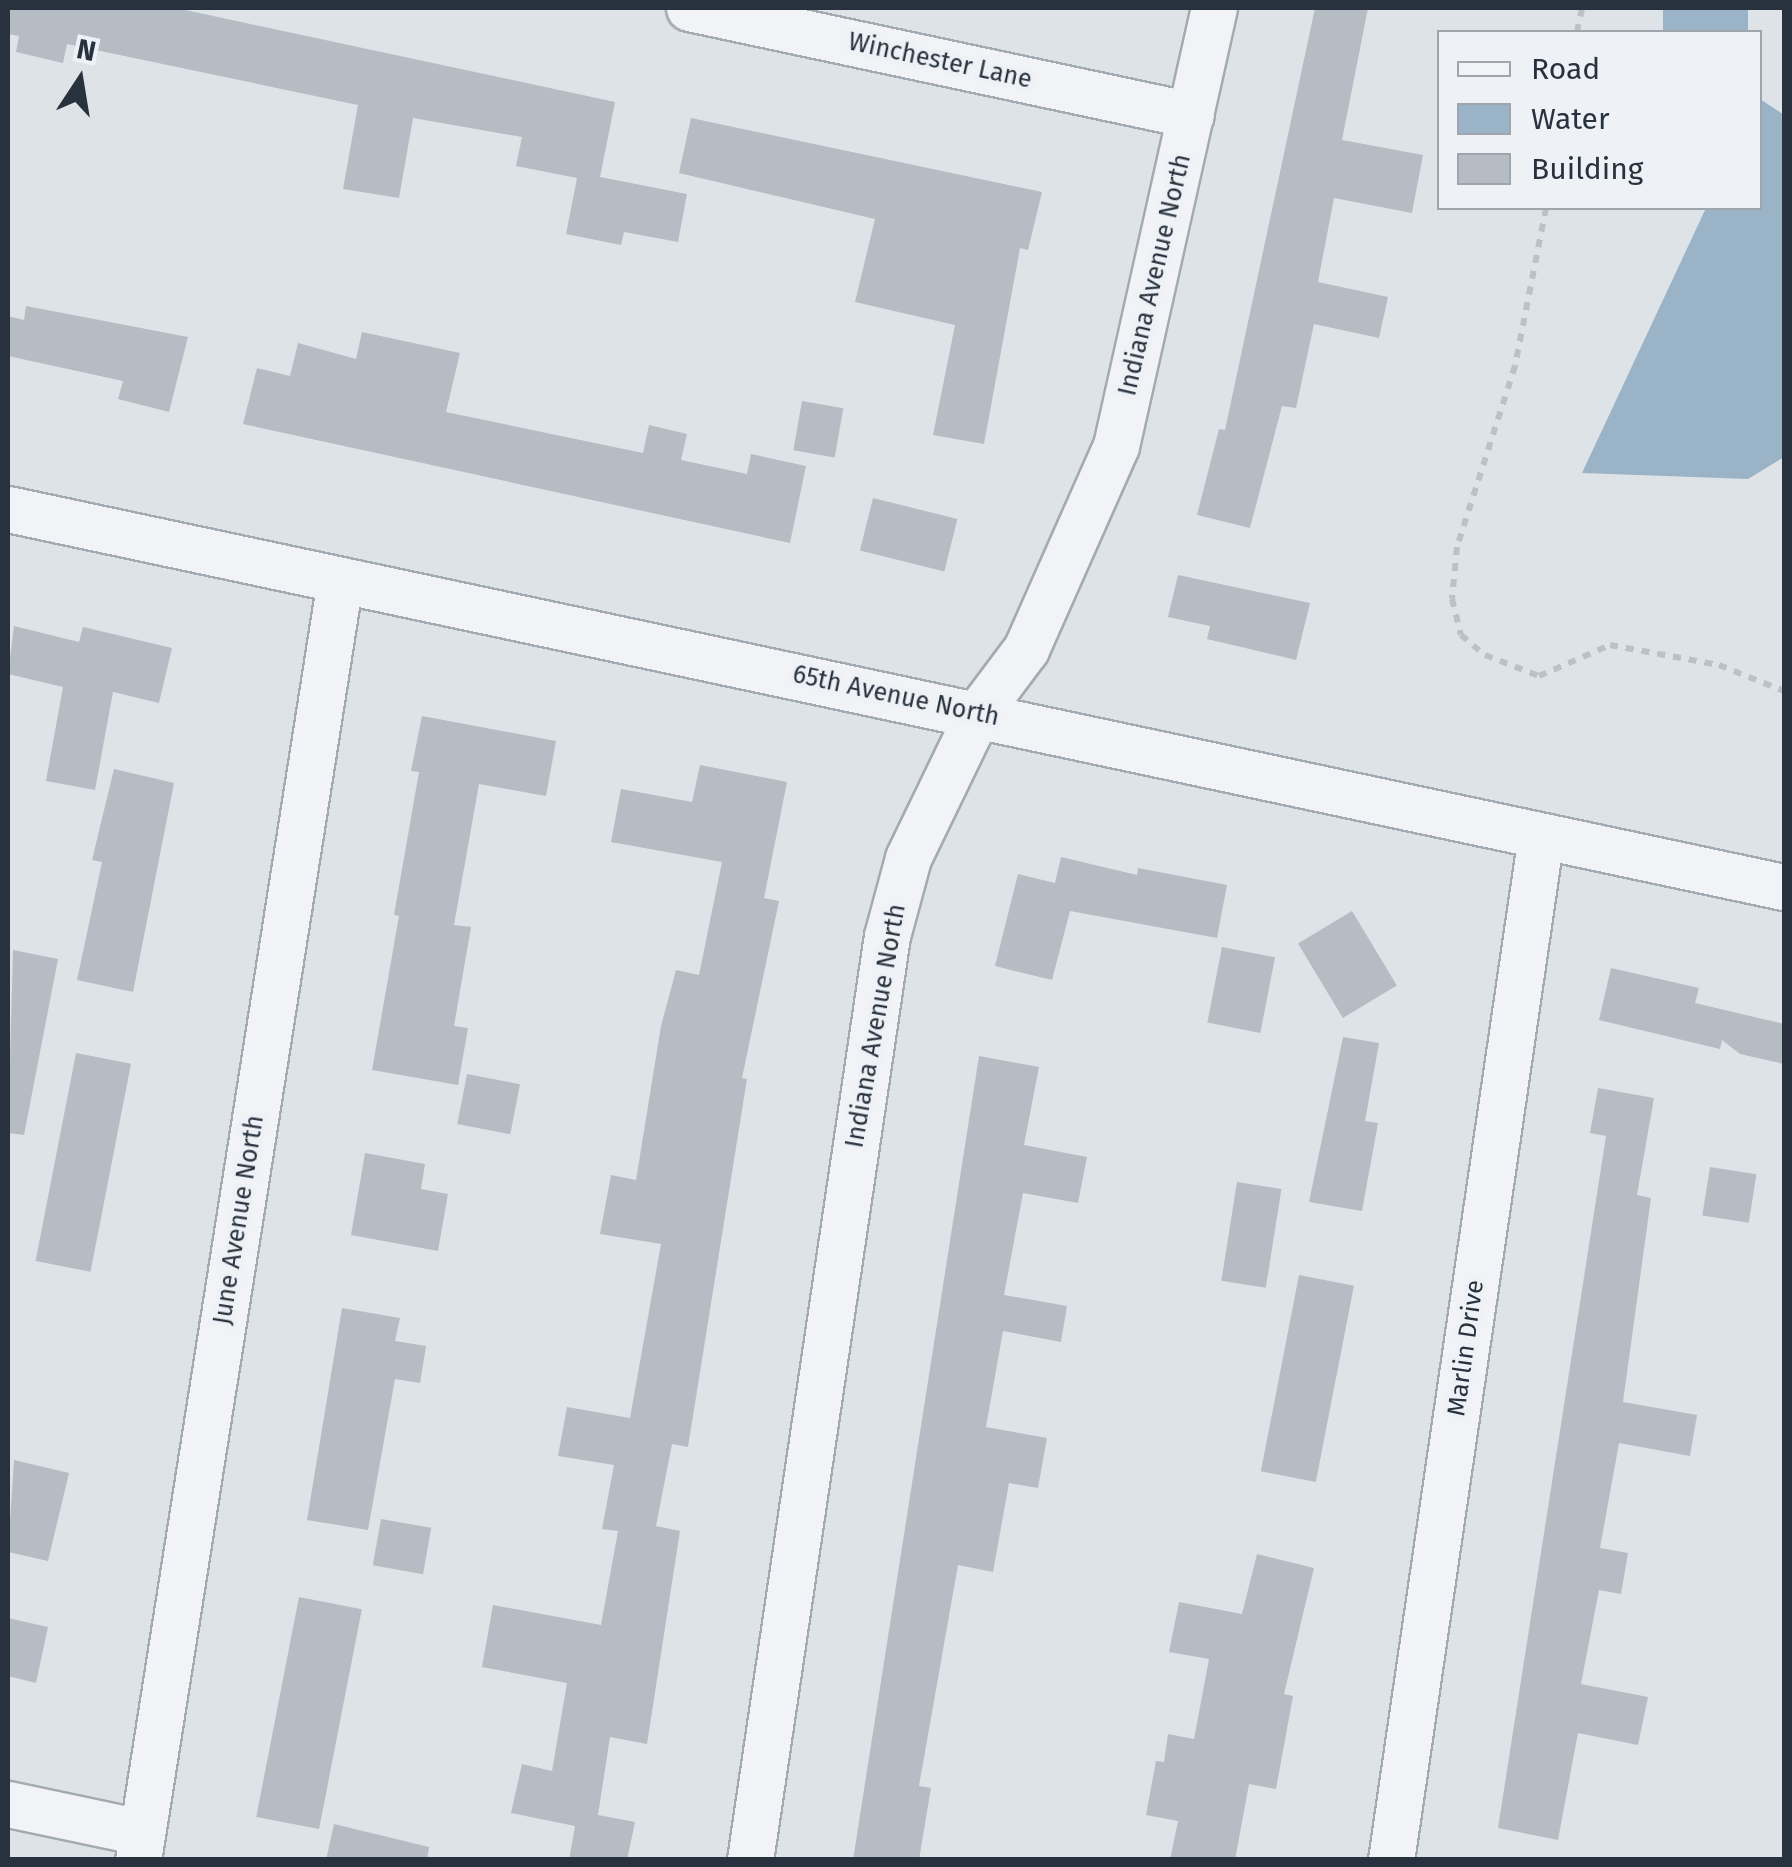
<!DOCTYPE html>
<style>
body{margin:0}
#map{position:relative;width:1792px;height:1867px;overflow:hidden;background:#dee3e7;font-family:"Fira Sans",sans-serif}
div>[style]{position:absolute}
.water>*{inset:0;background:#9ab3c7;transform-origin:0 0}
.building>*{inset:0;background:#b6bcc4;transform-origin:0 0}
.path>*{height:6px;margin-top:-3px;transform-origin:0;background:repeating-linear-gradient(90deg,#bdc1c6 0 8px,transparent 0 16px)}
.roads{filter:drop-shadow(2px 0 #a4aab1) drop-shadow(-2px 0 #a4aab1) drop-shadow(0 2px #a4aab1) drop-shadow(0 -2px #a4aab1)}
.street>*{height:45px;margin:-22.5px;padding:0 22.5px;transform-origin:22.5px;border-radius:22.5px;background:#f1f3f6}
span{translate:-50% -50%;white-space:nowrap;text-align:center;line-height:1.15;-webkit-text-stroke:8px #eef1f5;paint-order:stroke}
.street-label{font-size:25px;color:#28323e}
.frame{position:absolute;inset:0;border:10px solid #28323e;pointer-events:none}
.legend{position:absolute;left:1437px;top:30px;width:325px;height:180px;box-sizing:border-box;background:#eef1f5;border:2px solid #9fa5ac;margin:0;padding:12px 18px;list-style:none;font-size:30px;color:#28323e}
.legend li{display:flex;align-items:center;gap:20px;height:50px}
.legend b{width:50px;border:2px solid #9fa5ac}
.north{position:absolute;left:30px;top:30px;width:100px;height:100px;-webkit-text-stroke:8px #eef1f5;paint-order:stroke;rotate:12deg;font-size:28px;font-weight:700;line-height:40px;text-align:center;color:#28323e}
.north::after{content:'';display:block;margin:auto;width:35px;height:45px;background:#28323e;clip-path:polygon(50% 0,100% 100%,50% 72%,0 100%)}
</style>
<div id="map">
<div class="water">
<i style="left:1663px;top:8px;width:85px;height:25px"></i>
<i style="clip-path:polygon(1760px 99px,1784px 115px,1784px 457px,1748px 479px,1582px 473px,1706px 208px,1760px 208px)"></i>
</div>
<div class="building">
<i style="clip-path:polygon(8px 8px,176px 8px,615px 102px,600px 177px,687px 194px,678px 242px,624px 232px,621px 245px,566px 234px,577px 178px,516px 166px,522px 137px,413px 118px,399px 198px,343px 189px,358px 105px,67px 44px,63px 63px,16px 52px,19px 36px,8px 34px)"></i>
<i style="clip-path:polygon(1315px 8px,1368px 8px,1342px 140px,1423px 155px,1412px 213px,1334px 198px,1318px 282px,1388px 297px,1379px 338px,1314px 324px,1296px 408px,1282px 406px,1250px 528px,1197px 515px,1219px 429px,1225px 430px)"></i>
<i style="clip-path:polygon(691px 118px,1042px 192px,1028px 250px,1020px 248px,984px 444px,933px 435px,955px 325px,855px 302px,875px 219px,679px 173px)"></i>
<i style="clip-path:polygon(26px 306px,188px 337px,169px 412px,118px 399px,123px 381px,8px 356px,8px 316px,24px 320px)"></i>
<i style="clip-path:polygon(362px 332px,460px 353px,446px 412px,643px 453px,649px 425px,687px 434px,681px 460px,747px 474px,751px 454px,806px 466px,790px 543px,243px 424px,257px 368px,290px 376px,298px 343px,356px 359px)"></i>
<i style="left:802px;top:401px;width:42px;height:50px;rotate:10deg"></i>
<i style="left:873px;top:498px;width:87px;height:54px;rotate:14deg"></i>
<i style="clip-path:polygon(1178px 575px,1310px 603px,1296px 660px,1207px 639px,1210px 626px,1168px 617px)"></i>
<i style="clip-path:polygon(14px 626px,79px 642px,83px 627px,172px 648px,159px 703px,113px 692px,95px 790px,46px 781px,63px 687px,8px 674px)"></i>
<i style="clip-path:polygon(422px 716px,556px 741px,546px 796px,479px 784px,454px 925px,471px 927px,454px 1026px,468px 1028px,458px 1085px,372px 1070px,399px 916px,394px 915px,419px 772px,411px 771px)"></i>
<i style="clip-path:polygon(700px 765px,787px 782px,764px 898px,779px 901px,742px 1078px,747px 1079px,688px 1447px,672px 1444px,656px 1526px,680px 1531px,647px 1744px,610px 1737px,598px 1815px,635px 1822px,627px 1860px,569px 1860px,575px 1826px,511px 1813px,522px 1764px,552px 1771px,567px 1683px,482px 1667px,493px 1605px,601px 1625px,618px 1531px,602px 1529px,614px 1465px,558px 1456px,567px 1407px,630px 1418px,661px 1244px,600px 1234px,611px 1175px,636px 1180px,661px 1026px,676px 970px,699px 975px,722px 862px,611px 842px,621px 789px,692px 802px)"></i>
<i style="clip-path:polygon(114px 769px,174px 783px,133px 992px,77px 980px,102px 862px,92px 860px)"></i>
<i style="clip-path:polygon(1061px 857px,1137px 875px,1138px 868px,1227px 885px,1217px 938px,1070px 911px,1052px 980px,995px 966px,1018px 874px,1055px 883px)"></i>
<i style="left:1352px;top:911px;width:87px;height:63px;rotate:59deg"></i>
<i style="left:1222px;top:947px;width:54px;height:77px;rotate:11deg"></i>
<i style="clip-path:polygon(13px 950px,58px 959px,24px 1135px,8px 1133px)"></i>
<i style="clip-path:polygon(1611px 968px,1699px 988px,1695px 1003px,1784px 1024px,1784px 1064px,1740px 1054px,1722px 1040px,1720px 1049px,1599px 1020px)"></i>
<i style="clip-path:polygon(1343px 1037px,1379px 1043px,1365px 1121px,1378px 1123px,1362px 1211px,1309px 1202px)"></i>
<i style="left:76px;top:1053px;width:56px;height:212px;rotate:11deg"></i>
<i style="clip-path:polygon(979px 1056px,1039px 1067px,1024px 1145px,1087px 1157px,1078px 1203px,1023px 1193px,1004px 1295px,1067px 1306px,1061px 1342px,1003px 1331px,986px 1427px,1047px 1438px,1038px 1488px,1009px 1483px,993px 1572px,958px 1565px,919px 1786px,931px 1788px,919px 1860px,853px 1860px)"></i>
<i style="left:467px;top:1074px;width:54px;height:51px;rotate:11deg"></i>
<i style="clip-path:polygon(1598px 1088px,1654px 1098px,1637px 1195px,1651px 1198px,1623px 1402px,1697px 1415px,1690px 1456px,1619px 1443px,1600px 1548px,1628px 1553px,1621px 1594px,1599px 1590px,1581px 1684px,1648px 1697px,1638px 1745px,1578px 1733px,1558px 1840px,1498px 1828px,1606px 1136px,1590px 1133px)"></i>
<i style="clip-path:polygon(365px 1153px,425px 1164px,421px 1189px,448px 1194px,438px 1251px,351px 1235px)"></i>
<i style="left:1710px;top:1167px;width:47px;height:49px;rotate:9deg"></i>
<i style="left:1237px;top:1182px;width:45px;height:100px;rotate:9deg"></i>
<i style="left:1299px;top:1275px;width:56px;height:200px;rotate:11deg"></i>
<i style="clip-path:polygon(342px 1308px,400px 1318px,395px 1341px,426px 1346px,420px 1383px,395px 1379px,368px 1530px,307px 1520px)"></i>
<i style="clip-path:polygon(14px 1460px,69px 1473px,48px 1561px,8px 1552px)"></i>
<i style="left:381px;top:1519px;width:51px;height:47px;rotate:10deg"></i>
<i style="clip-path:polygon(1257px 1554px,1314px 1568px,1284px 1694px,1293px 1696px,1276px 1789px,1249px 1784px,1235px 1860px,1170px 1860px,1178px 1821px,1146px 1815px,1156px 1761px,1164px 1762px,1168px 1734px,1194px 1739px,1209px 1659px,1169px 1652px,1179px 1602px,1242px 1614px)"></i>
<i style="left:299px;top:1597px;width:64px;height:224px;rotate:11deg"></i>
<i style="clip-path:polygon(8px 1618px,48px 1627px,36px 1683px,8px 1676px)"></i>
<i style="clip-path:polygon(334px 1824px,429px 1847px,427px 1860px,326px 1860px)"></i>
</div>
<div class="path">
<i style="left:1577px;top:32px;width:25px;rotate:-78deg"></i>
<i style="left:1546px;top:208px;width:161px;rotate:101.1deg"></i>
<i style="left:1515px;top:366px;width:190px;rotate:107.8deg"></i>
<i style="left:1457px;top:547px;width:52px;rotate:95.5deg"></i>
<i style="left:1452px;top:599px;width:37px;rotate:76deg"></i>
<i style="left:1461px;top:635px;width:31px;rotate:40deg"></i>
<i style="left:1485px;top:655px;width:58px;rotate:21.3deg"></i>
<i style="left:1539px;top:676px;width:77px;rotate:-23.6deg"></i>
<i style="left:1610px;top:645px;width:111px;rotate:10.4deg"></i>
<i style="left:1719px;top:665px;width:70px;rotate:21.8deg"></i>
</div>
<div class="roads">
<div class="street">
<i style="left:689px;top:8px;width:513px;rotate:12.03deg"></i>
<i style="left:8px;top:509px;width:1816px;rotate:12.02deg"></i>
<i style="left:8px;top:1804px;width:136px;rotate:11.9deg"></i>
<i style="left:138px;top:1860px;width:1296px;rotate:-81.03deg"></i>
<i style="left:750px;top:1860px;width:934px;rotate:-81.57deg"></i>
<i style="left:887px;top:936px;width:81px;rotate:-74.9deg"></i>
<i style="left:908px;top:858px;width:161px;rotate:-64.2deg"></i>
<i style="left:978px;top:713px;width:80px;rotate:-53.1deg"></i>
<i style="left:1026px;top:649px;width:222px;rotate:-66.1deg"></i>
<i style="left:1116px;top:446px;width:449px;rotate:-77.4deg"></i>
<i style="left:1391px;top:1860px;width:1035px;rotate:-81.67deg"></i>
</div>
</div>
<div class="street-label">
<span style="left:940px;top:61px;rotate:12deg">Winchester Lane</span>
<span style="left:1155px;top:275px;rotate:-77deg">Indiana Avenue North</span>
<span style="left:896px;top:696px;rotate:12deg">65th Avenue North</span>
<span style="left:876px;top:1026px;rotate:-80deg">Indiana Avenue North</span>
<span style="left:239px;top:1220px;rotate:-81deg">June Avenue North</span>
<span style="left:1466px;top:1348px;rotate:-82deg">Marlin Drive</span>
</div>
<div class="frame"></div>
<ul class="legend">
<li><b style="height:12px;background:#f1f3f6"></b>Road</li>
<li><b style="height:28px;background:#9ab3c7"></b>Water</li>
<li><b style="height:28px;background:#b6bcc4"></b>Building</li>
</ul>
<div class="north">N</div>
</div>
